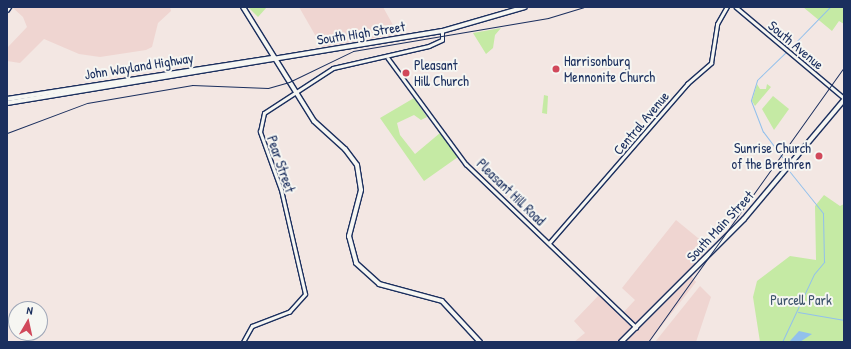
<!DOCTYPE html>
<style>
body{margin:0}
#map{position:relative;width:851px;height:349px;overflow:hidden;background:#f3e7e3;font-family:"Patrick Hand",sans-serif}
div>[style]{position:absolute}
.built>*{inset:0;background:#efd5d1}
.green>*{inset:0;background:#c5eaa4}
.water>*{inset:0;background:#92c0ec}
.stream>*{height:1px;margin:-0.5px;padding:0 0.5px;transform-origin:0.5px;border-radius:0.5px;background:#92c0ec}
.roads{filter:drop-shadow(1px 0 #1b2f5e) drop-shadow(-1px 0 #1b2f5e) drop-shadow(0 1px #1b2f5e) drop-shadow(0 -1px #1b2f5e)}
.tertiary>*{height:2.5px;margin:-1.25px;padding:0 1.25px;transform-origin:1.25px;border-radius:1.25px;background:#f6f6f2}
.primary>*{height:4px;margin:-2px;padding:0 2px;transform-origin:2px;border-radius:2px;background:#f6f6f2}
.rail>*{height:1px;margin:-0.5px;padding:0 0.5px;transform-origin:0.5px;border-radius:0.5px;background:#1b2f5e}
.dots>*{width:11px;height:11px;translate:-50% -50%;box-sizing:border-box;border:2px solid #f6f6f2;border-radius:50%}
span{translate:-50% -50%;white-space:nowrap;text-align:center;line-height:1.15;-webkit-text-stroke:4px #f6f6f2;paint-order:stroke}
.street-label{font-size:14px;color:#1b2f5e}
.poi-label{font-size:14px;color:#1b2f5e}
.left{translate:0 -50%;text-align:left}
.right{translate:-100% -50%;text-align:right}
.park-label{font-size:14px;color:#3d546c}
.frame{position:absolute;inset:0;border:8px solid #1b2f5e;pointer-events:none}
.north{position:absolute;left:8px;top:301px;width:40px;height:40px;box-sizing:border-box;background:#f6f6f2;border:1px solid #9ea6b7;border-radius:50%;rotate:9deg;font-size:11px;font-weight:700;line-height:16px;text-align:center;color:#1b2f5e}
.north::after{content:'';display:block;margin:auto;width:14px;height:18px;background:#d1495b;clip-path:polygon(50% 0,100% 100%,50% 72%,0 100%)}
</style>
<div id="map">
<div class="built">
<i style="clip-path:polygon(12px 7px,170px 7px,171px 11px,158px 23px,152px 47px,146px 50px,100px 57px,79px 54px,44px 39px,20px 63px,7px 61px,8px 47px,27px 27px,23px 17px)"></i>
<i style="clip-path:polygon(299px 7px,383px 7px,398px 34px,322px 47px)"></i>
<i style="clip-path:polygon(676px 220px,715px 252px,691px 276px,696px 282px,649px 342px,574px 342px,585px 333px,574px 321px,599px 295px,620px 316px,635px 300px,622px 288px)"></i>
<i style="clip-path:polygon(700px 286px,711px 297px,696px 342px,655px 342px)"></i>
</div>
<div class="green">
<i style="clip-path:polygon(248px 7px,267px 7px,258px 17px)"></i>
<i style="clip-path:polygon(803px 7px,844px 7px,844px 24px,839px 21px,832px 31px)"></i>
<i style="clip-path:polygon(501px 28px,495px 35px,493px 48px,486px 54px,473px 33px)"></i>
<i style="clip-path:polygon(757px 84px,760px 89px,766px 89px,767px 84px,771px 87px,755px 106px,752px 101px)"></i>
<i style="clip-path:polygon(544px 95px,548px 96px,547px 114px,542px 113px)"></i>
<i style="clip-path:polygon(773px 96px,789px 109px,774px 130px,762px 109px)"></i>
<i style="clip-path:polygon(414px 98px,427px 117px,421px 120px,414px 115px,397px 123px,400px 135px,415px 154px,440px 133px,458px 157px,424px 181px,380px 118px)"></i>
<i style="clip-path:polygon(824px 195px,840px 206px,844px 204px,844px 342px,760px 342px,753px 297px,757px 281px,790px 256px,816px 260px,815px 206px)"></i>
</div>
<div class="water">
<i style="clip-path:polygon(799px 331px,812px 334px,800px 342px,789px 342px)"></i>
</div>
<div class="stream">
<i style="left:790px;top:48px;width:57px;rotate:-45.7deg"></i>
<i style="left:786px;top:162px;width:38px;rotate:-127deg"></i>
<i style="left:763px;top:132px;width:34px;rotate:-111deg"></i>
<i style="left:751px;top:100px;width:21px;rotate:-73deg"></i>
<i style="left:757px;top:80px;width:40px;rotate:-44deg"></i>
<i style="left:798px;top:312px;width:47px;rotate:9.9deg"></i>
<i style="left:782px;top:342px;width:75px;rotate:-64.8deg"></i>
<i style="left:814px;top:274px;width:16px;rotate:-50deg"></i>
<i style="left:824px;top:262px;width:49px;rotate:-91.2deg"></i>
<i style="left:823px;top:213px;width:53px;rotate:-128.8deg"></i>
</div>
<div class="roads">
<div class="tertiary">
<i style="left:736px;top:7px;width:141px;rotate:40.1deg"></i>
<i style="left:7px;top:10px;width:4px;rotate:-56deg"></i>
<i style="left:388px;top:58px;width:132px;rotate:53.7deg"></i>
<i style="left:466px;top:164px;width:236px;rotate:43.8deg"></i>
<i style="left:549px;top:243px;width:211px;rotate:-49deg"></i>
<i style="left:687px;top:84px;width:32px;rotate:-41deg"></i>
<i style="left:711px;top:63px;width:39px;rotate:-81deg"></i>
<i style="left:717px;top:24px;width:20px;rotate:-60deg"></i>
<i style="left:243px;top:342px;width:18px;rotate:-61deg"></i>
<i style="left:252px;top:326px;width:40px;rotate:-21deg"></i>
<i style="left:289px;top:312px;width:24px;rotate:-48deg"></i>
<i style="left:305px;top:294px;width:107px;rotate:-103deg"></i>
<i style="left:281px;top:190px;width:62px;rotate:-109.9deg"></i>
<i style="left:260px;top:132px;width:19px;rotate:-78deg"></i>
<i style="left:264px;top:113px;width:82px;rotate:-33.1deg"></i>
<i style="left:333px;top:68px;width:98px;rotate:-12.9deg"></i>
<i style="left:429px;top:46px;width:14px;rotate:-25deg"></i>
<i style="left:442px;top:40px;width:9px;rotate:-90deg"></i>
</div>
<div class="primary">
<i style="left:243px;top:7px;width:134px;rotate:58.1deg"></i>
<i style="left:314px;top:121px;width:42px;rotate:42.1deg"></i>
<i style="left:345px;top:149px;width:20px;rotate:53deg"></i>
<i style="left:357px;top:165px;width:25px;rotate:81deg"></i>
<i style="left:361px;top:190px;width:48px;rotate:104.6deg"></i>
<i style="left:349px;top:236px;width:28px;rotate:75deg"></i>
<i style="left:356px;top:263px;width:31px;rotate:42deg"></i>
<i style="left:379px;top:284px;width:65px;rotate:15.1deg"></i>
<i style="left:442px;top:301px;width:56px;rotate:47.2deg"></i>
<i style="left:7px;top:99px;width:268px;rotate:-8.8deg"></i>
<i style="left:7px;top:103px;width:441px;rotate:-9.4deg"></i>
<i style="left:442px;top:31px;width:86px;rotate:-16.1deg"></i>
<i style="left:621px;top:342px;width:174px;rotate:-45deg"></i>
<i style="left:744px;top:219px;width:155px;rotate:-50deg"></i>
</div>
</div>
<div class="rail">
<i style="left:7px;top:133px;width:85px;rotate:-20.6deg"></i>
<i style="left:87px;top:103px;width:107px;rotate:-9.7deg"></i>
<i style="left:192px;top:85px;width:76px;rotate:2.3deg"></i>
<i style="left:268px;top:88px;width:22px;rotate:-16deg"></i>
<i style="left:289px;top:82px;width:71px;rotate:-25.8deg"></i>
<i style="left:353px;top:51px;width:198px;rotate:-9.6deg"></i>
<i style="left:548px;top:18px;width:37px;rotate:-17deg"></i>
<i style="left:648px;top:342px;width:338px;rotate:-54.5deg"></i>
</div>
<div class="dots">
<i style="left:556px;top:69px;background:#d1495b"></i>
<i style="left:406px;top:73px;background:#d1495b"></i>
<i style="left:819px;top:156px;background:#d1495b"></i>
</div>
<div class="street-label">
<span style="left:361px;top:33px;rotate:-9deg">South High Street</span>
<span style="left:796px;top:45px;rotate:40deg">South Avenue</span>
<span style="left:139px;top:66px;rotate:-9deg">John Wayland Highway</span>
<span style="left:641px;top:123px;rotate:-50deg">Central Avenue</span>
<span style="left:281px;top:164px;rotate:71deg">Pear Street</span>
<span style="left:511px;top:192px;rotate:44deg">Pleasant Hill Road</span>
<span style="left:720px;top:226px;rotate:-47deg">South Main Street</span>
</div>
<div class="poi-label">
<span class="left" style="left:564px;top:69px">Harrisonburg<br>Mennonite Church</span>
<span class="left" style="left:414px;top:73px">Pleasant<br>Hill Church</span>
<span class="right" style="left:811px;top:156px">Sunrise Church<br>of the Brethren</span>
</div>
<div class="park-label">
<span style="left:801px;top:300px">Purcell Park</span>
</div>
<div class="frame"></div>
<div class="north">N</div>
</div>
